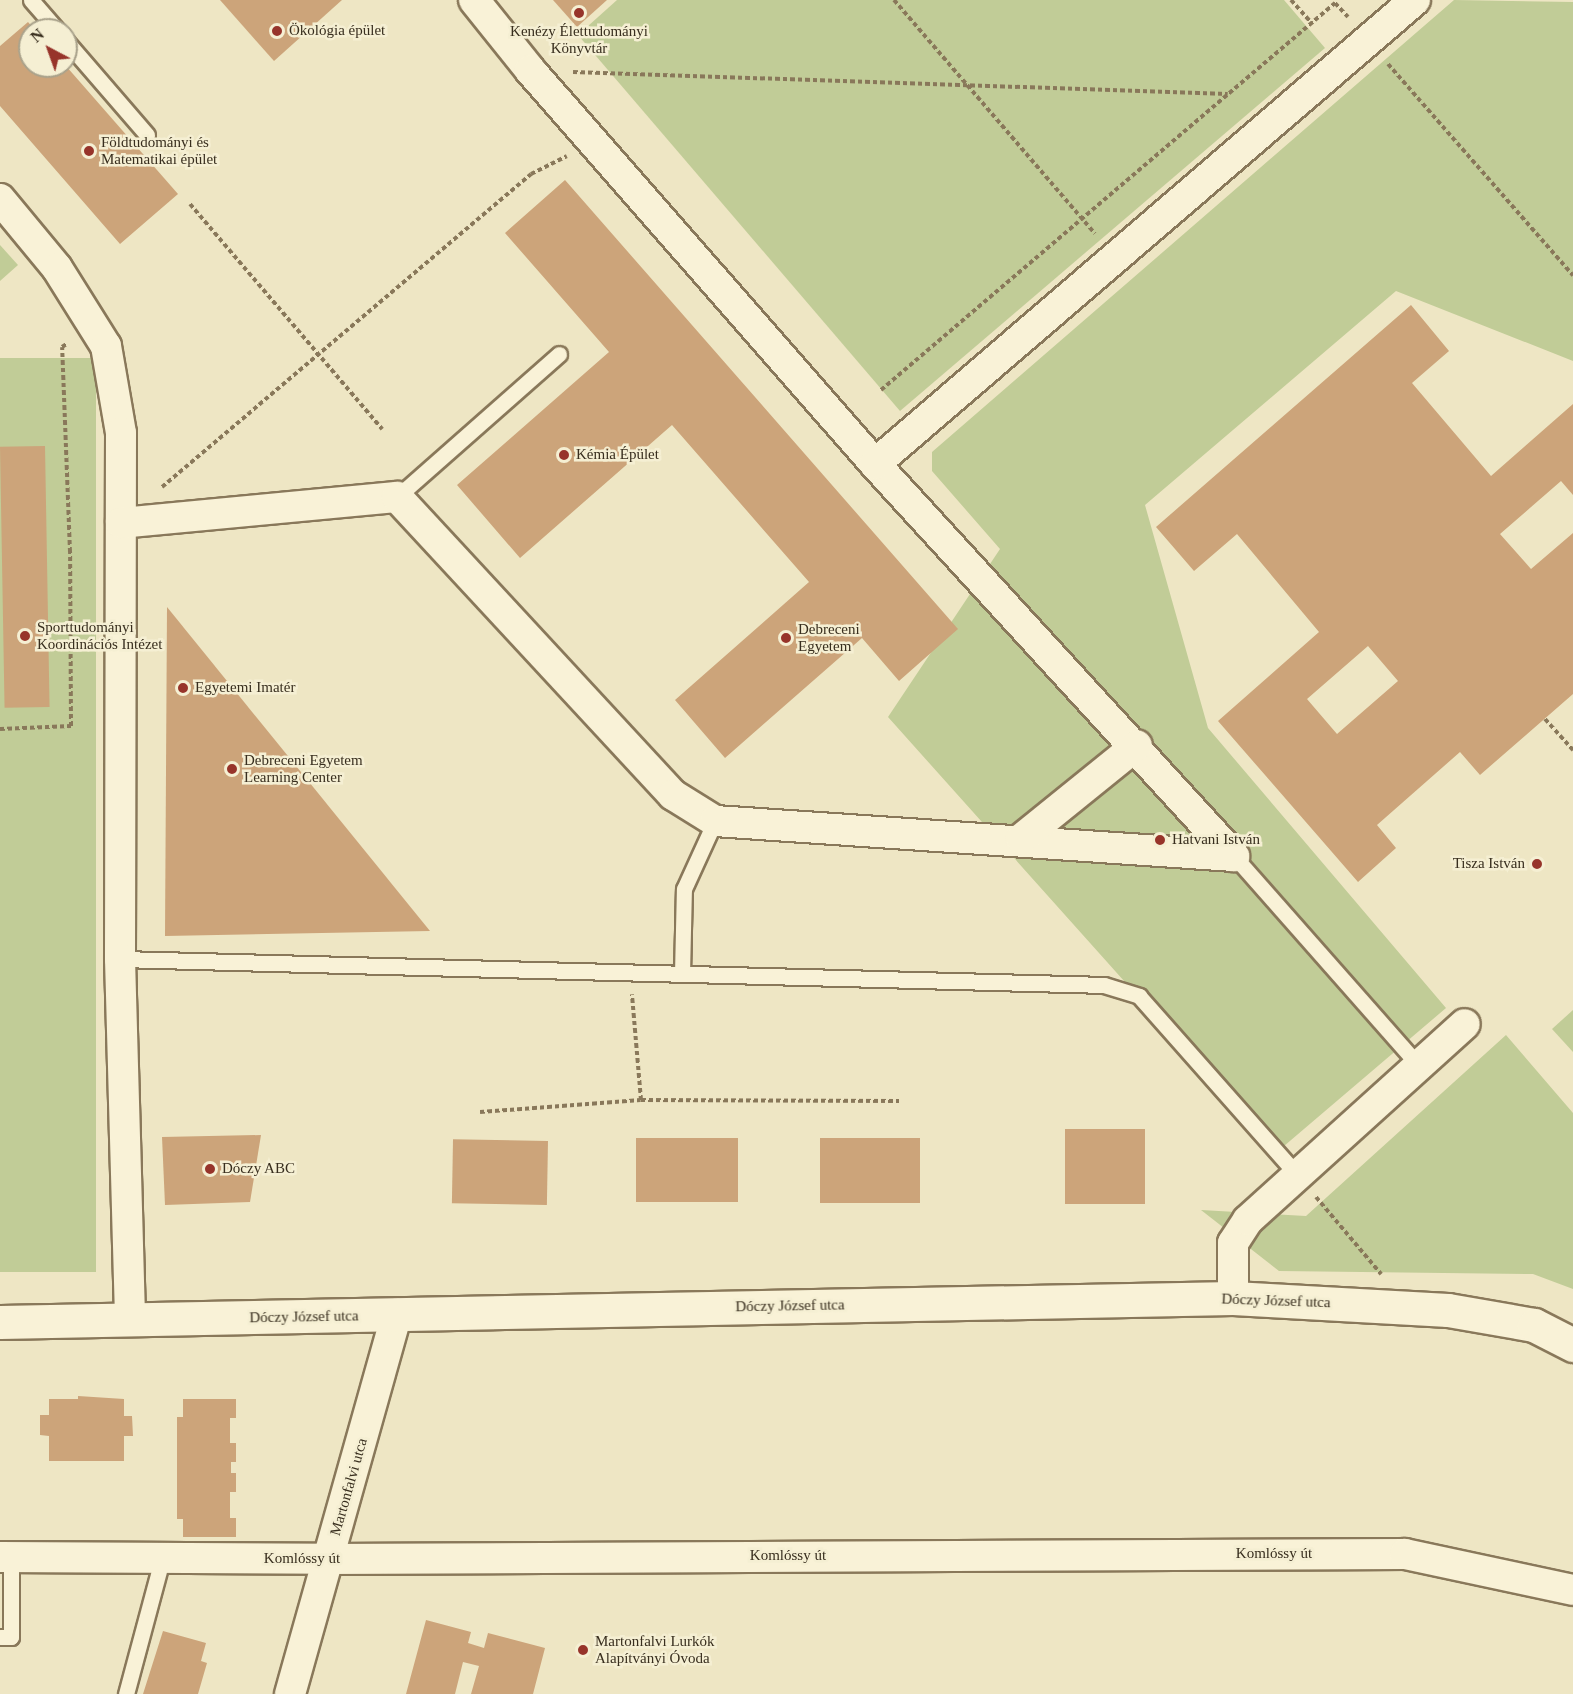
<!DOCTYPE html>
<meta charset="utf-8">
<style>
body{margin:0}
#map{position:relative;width:1573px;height:1694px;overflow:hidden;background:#eee6c4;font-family:Georgia,serif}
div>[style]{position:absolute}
.green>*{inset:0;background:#c1cc97;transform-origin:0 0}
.building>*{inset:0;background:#cca47a;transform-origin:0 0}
.path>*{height:4px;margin-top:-2px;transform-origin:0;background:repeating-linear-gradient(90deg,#89785a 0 4.5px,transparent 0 7.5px)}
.roads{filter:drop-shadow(2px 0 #89785a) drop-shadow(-2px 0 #89785a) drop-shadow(0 2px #89785a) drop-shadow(0 -2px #89785a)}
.service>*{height:15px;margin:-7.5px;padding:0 7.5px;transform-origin:7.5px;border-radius:7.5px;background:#f9f2d7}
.minor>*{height:30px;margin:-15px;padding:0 15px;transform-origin:15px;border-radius:15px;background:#f9f2d7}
.tertiary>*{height:33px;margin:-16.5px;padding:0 16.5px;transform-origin:16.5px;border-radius:16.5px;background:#f9f2d7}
.dots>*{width:16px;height:16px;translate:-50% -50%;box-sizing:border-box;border:3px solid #f5efd3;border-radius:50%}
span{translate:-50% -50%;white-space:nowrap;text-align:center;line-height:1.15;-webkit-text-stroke:5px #f5efd3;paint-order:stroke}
.poi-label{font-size:15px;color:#382e1e}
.left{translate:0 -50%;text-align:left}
.right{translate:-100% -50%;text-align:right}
.street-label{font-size:15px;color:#382e1e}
.north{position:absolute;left:18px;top:18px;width:60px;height:60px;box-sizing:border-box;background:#f5efd3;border:2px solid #a9a28b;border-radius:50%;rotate:319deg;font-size:16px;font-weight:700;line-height:24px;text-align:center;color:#382e1e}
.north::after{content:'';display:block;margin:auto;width:21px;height:27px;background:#97342a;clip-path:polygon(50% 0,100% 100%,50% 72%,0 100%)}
</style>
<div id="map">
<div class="green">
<i style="clip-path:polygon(617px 0,1284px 0,1325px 48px,900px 411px,578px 35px)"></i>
<i style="clip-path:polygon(1454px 0,1573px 2px,1573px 361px,1396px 291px,1145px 505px,1208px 728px,1446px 1008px,1277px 1152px,888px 717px,1000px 549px,932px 471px,932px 452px)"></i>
<i style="clip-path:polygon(0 245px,18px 265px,0 281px)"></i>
<i style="left:0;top:358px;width:96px;height:914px"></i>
<i style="clip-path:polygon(1573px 1010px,1573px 1052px,1552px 1029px)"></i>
<i style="clip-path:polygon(1506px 1035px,1573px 1113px,1573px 1289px,1533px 1274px,1279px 1271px,1201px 1210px,1306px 1216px)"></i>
</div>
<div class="building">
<i style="clip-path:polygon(220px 0,342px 0,274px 61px)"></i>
<i style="clip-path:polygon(553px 0,607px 0,577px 27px)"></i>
<i style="clip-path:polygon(28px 22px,35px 30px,30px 30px,30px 66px,66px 66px,178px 194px,120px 244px,0 106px,0 46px)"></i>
<i style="clip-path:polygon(565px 180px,958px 629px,899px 681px,862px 638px,725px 758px,675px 700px,809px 582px,672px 425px,520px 558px,457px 485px,609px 352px,505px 233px)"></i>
<i style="clip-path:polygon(evenodd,1411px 305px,1449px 351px,1412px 383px,1491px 476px,1573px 404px,1573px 495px,1561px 481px,1500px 534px,1531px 569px,1573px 533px,1573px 694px,1480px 775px,1460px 752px,1377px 825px,1396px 848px,1358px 882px,1218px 721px,1319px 632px,1237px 534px,1194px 571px,1156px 527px,1411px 305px,1368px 646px,1398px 681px,1337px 734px,1307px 699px,1368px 646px)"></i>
<i style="left:45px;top:446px;width:261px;height:45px;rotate:89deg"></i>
<i style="clip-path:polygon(167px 607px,430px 931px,165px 936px)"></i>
<i style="left:1145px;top:1129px;width:75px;height:80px;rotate:90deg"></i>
<i style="clip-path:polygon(261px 1135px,250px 1202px,165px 1205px,162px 1137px)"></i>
<i style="left:738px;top:1138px;width:64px;height:102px;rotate:90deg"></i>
<i style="left:820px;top:1138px;width:100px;height:65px"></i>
<i style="left:548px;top:1141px;width:64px;height:95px;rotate:91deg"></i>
<i style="clip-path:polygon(78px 1396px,124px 1399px,124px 1416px,132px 1416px,133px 1436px,124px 1436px,124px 1461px,49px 1461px,49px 1436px,40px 1435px,40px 1415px,49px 1415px,49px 1399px,78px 1399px)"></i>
<i style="clip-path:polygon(183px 1399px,236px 1399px,236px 1418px,230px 1418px,230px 1443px,236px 1443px,236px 1462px,231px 1462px,231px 1473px,236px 1473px,236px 1492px,230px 1492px,230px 1518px,236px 1518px,236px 1537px,183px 1537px,183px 1519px,177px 1519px,177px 1417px,183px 1417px)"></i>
<i style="clip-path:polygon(426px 1620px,471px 1632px,468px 1643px,484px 1648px,488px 1633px,545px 1648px,533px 1694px,471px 1694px,479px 1666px,463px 1662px,455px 1694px,406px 1694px)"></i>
<i style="clip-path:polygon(163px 1631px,206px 1643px,201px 1661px,207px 1663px,198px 1694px,143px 1694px)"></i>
</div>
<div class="path">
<i style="left:894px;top:0;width:308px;rotate:49.3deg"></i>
<i style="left:1291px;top:0;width:31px;rotate:48deg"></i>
<i style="left:1388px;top:64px;width:281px;rotate:48.8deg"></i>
<i style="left:573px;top:72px;width:655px;rotate:1.92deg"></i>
<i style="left:190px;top:204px;width:296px;rotate:49.5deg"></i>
<i style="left:881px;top:390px;width:597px;rotate:-40.45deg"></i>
<i style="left:1335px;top:3px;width:19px;rotate:47deg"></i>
<i style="left:162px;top:487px;width:484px;rotate:-40.3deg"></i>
<i style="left:531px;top:174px;width:40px;rotate:-26.6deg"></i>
<i style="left:1545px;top:719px;width:42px;rotate:47.9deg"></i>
<i style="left:0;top:729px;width:71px;rotate:-2.4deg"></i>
<i style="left:71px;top:726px;width:174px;rotate:-90.3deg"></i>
<i style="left:70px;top:552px;width:205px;rotate:-92.2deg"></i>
<i style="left:62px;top:347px;width:7px;rotate:-34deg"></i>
<i style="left:641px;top:1100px;width:258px;rotate:0.2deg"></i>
<i style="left:480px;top:1112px;width:161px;rotate:-4.3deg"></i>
<i style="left:641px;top:1100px;width:106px;rotate:-94.9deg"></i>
<i style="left:1316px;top:1197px;width:101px;rotate:49.8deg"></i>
</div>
<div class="roads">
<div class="service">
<i style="left:31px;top:0;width:40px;rotate:49deg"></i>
<i style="left:66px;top:41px;width:124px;rotate:49.2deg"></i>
<i style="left:397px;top:497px;width:216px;rotate:-41.4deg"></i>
<i style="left:1234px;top:856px;width:283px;rotate:48.6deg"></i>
<i style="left:120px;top:959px;width:984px;rotate:1.51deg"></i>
<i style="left:1104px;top:985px;width:37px;rotate:17deg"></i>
<i style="left:1139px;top:996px;width:242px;rotate:48.5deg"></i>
<i style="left:682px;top:974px;width:85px;rotate:-88.7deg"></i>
<i style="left:684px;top:889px;width:75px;rotate:-65.5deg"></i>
<i style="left:0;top:1637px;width:11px"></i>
<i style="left:11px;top:1637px;width:80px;rotate:-90deg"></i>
<i style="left:126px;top:1694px;width:139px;rotate:-75deg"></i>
</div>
<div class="minor">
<i style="left:474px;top:0;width:90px;rotate:51.3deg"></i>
<i style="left:530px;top:70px;width:524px;rotate:48.79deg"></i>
<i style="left:875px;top:464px;width:532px;rotate:47.52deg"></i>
<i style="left:0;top:199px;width:89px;rotate:50.4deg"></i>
<i style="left:57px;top:268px;width:92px;rotate:57.9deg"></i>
<i style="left:106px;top:346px;width:88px;rotate:80.2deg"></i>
<i style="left:121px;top:433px;width:526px;rotate:90.11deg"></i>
<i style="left:120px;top:959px;width:362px;rotate:88.4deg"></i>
<i style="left:875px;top:464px;width:712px;rotate:-40.67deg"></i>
<i style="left:121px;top:523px;width:277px;rotate:-5.4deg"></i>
<i style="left:397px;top:497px;width:406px;rotate:47.2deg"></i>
<i style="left:673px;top:795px;width:49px;rotate:31.8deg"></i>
<i style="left:715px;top:821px;width:520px;rotate:3.86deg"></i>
<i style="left:1021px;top:839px;width:149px;rotate:-39deg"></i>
<i style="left:1233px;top:1298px;width:55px;rotate:-90deg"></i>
<i style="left:1233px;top:1243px;width:27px;rotate:-57deg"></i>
<i style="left:1248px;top:1220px;width:292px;rotate:-42.1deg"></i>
<i style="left:0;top:1557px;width:328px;rotate:0.3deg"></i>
<i style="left:328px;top:1559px;width:1077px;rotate:-0.27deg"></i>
<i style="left:1405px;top:1554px;width:172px;rotate:12.1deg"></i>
<i style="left:290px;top:1694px;width:395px;rotate:-74.3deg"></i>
</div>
<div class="tertiary">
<i style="left:0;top:1322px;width:1233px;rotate:-1.12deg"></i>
<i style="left:1233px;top:1298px;width:215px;rotate:3.2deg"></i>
<i style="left:1448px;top:1310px;width:87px;rotate:9.9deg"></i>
<i style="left:1534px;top:1325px;width:44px;rotate:27.1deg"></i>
</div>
</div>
<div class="dots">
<i style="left:579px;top:13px;background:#97342a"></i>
<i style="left:277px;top:31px;background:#97342a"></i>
<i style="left:89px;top:151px;background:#97342a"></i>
<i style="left:564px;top:455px;background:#97342a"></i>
<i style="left:25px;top:636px;background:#97342a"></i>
<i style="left:786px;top:638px;background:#97342a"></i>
<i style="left:183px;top:688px;background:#97342a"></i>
<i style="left:232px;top:769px;background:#97342a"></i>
<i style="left:1160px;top:840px;background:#97342a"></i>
<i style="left:1537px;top:864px;background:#97342a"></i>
<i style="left:210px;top:1169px;background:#97342a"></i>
<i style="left:583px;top:1650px;background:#97342a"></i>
</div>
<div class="poi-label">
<span class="left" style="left:289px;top:31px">Ökológia épület</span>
<span style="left:579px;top:40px">Kenézy Élettudományi<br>Könyvtár</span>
<span class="left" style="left:101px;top:151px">Földtudományi és<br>Matematikai épület</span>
<span class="left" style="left:576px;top:455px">Kémia Épület</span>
<span class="left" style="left:37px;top:636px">Sporttudományi<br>Koordinációs Intézet</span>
<span class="left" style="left:798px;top:638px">Debreceni<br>Egyetem</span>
<span class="left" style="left:195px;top:688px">Egyetemi Imatér</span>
<span class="left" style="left:244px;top:769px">Debreceni Egyetem<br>Learning Center</span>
<span class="left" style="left:1172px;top:840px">Hatvani István</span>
<span class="right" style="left:1525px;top:864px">Tisza István</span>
<span class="left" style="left:222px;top:1169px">Dóczy ABC</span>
<span class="left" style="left:595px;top:1650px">Martonfalvi Lurkók<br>Alapítványi Óvoda</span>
</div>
<div class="street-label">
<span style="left:1276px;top:1301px;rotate:2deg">Dóczy József utca</span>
<span style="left:790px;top:1306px;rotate:-1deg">Dóczy József utca</span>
<span style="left:304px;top:1317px;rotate:-1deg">Dóczy József utca</span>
<span style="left:349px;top:1487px;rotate:-74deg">Martonfalvi utca</span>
<span style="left:1274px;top:1554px">Komlóssy út</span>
<span style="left:788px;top:1556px">Komlóssy út</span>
<span style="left:302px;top:1559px">Komlóssy út</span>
</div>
<div class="north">N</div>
</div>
